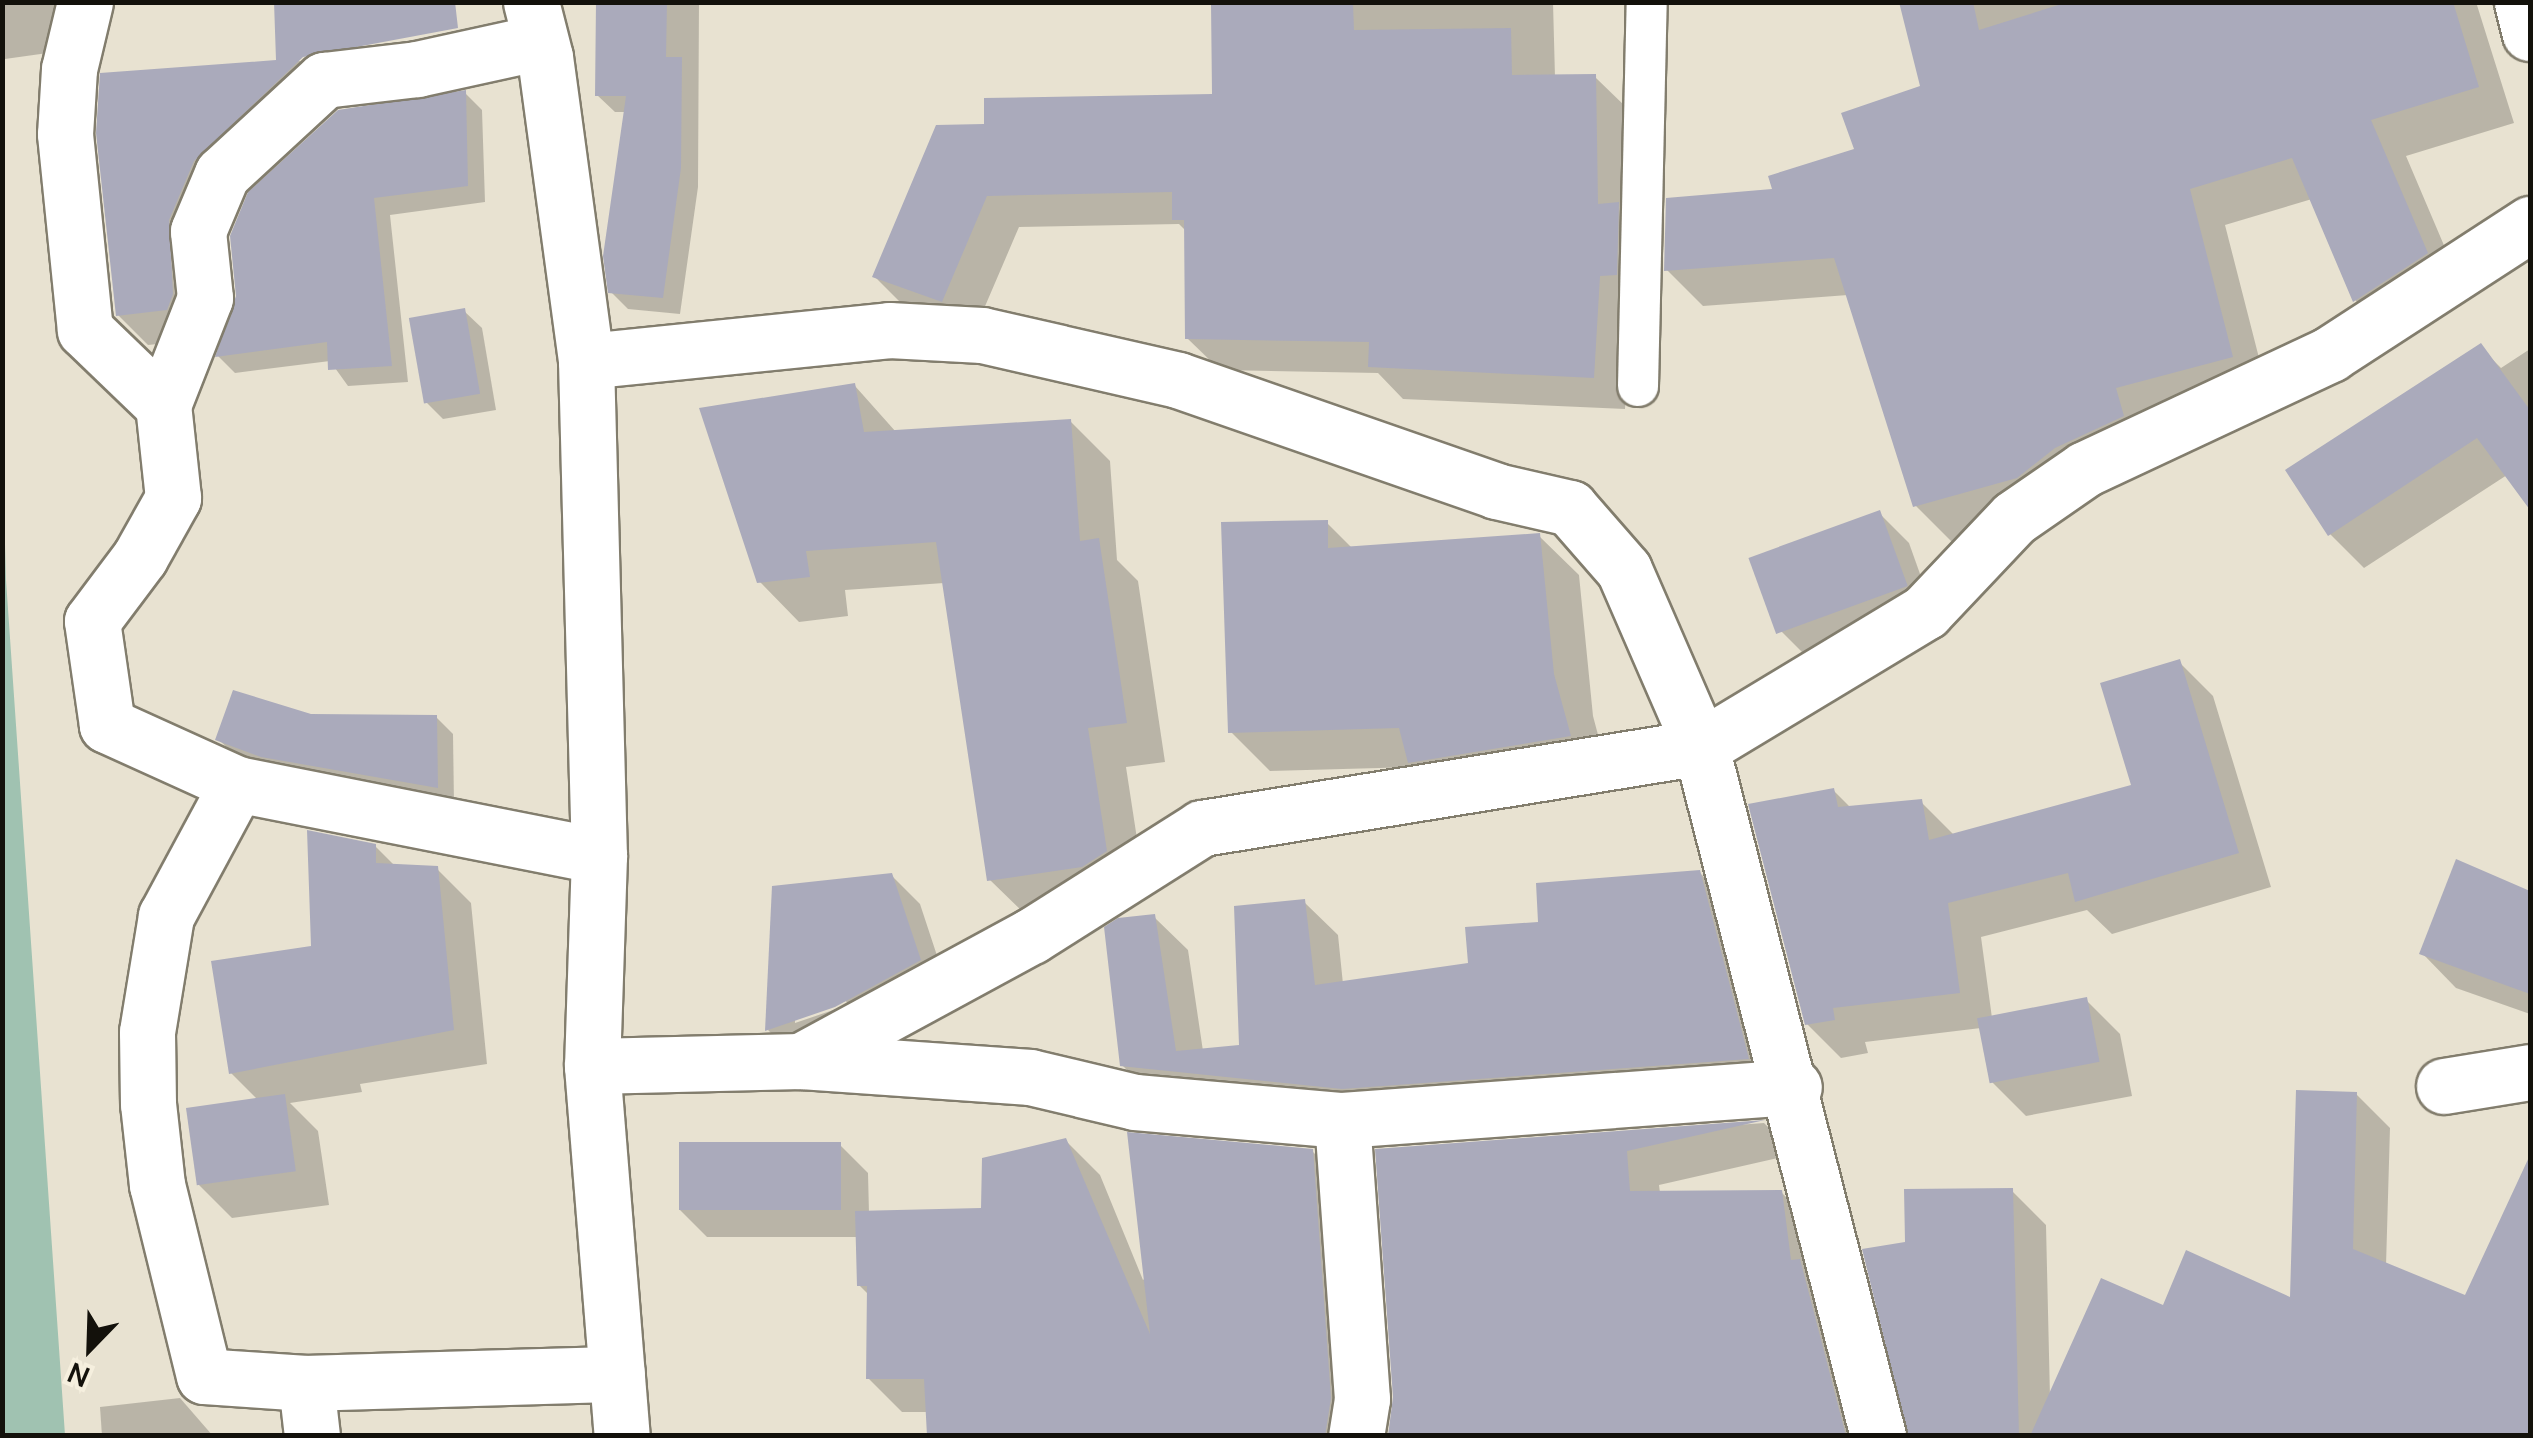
<!DOCTYPE html>
<style>
body{margin:0}
#map{position:relative;width:2533px;height:1438px;overflow:hidden;background:#e8e2d1;font-family:Manrope,sans-serif}
div>[style]{position:absolute}
.green>*{inset:0;background:#a0c2b1}
.shadow>*{inset:0;background:#0003}
.building>*{inset:0;background:#aab;transform-origin:0 0}
.roads{filter:drop-shadow(2px 0 #827d6d) drop-shadow(-2px 0 #827d6d) drop-shadow(0 2px #827d6d) drop-shadow(0 -2px #827d6d)}
.lane>*{height:40px;margin:-20px;padding:0 20px;transform-origin:20px;border-radius:20px;background:#fff}
.street>*{height:55px;margin:-27.5px;padding:0 27.5px;transform-origin:27.5px;border-radius:27.5px;background:#fff}
span{translate:-50% -50%;white-space:nowrap;text-align:center;line-height:1.15;-webkit-text-stroke:10px #f5efde;paint-order:stroke}
.frame{position:absolute;inset:0;border:5px solid #13110b;pointer-events:none}
.north{position:absolute;left:40px;top:1298px;width:100px;height:100px;-webkit-text-stroke:8px #f5efde;paint-order:stroke;rotate:203deg;font-size:28px;font-weight:700;line-height:40px;text-align:center;color:#13110b}
.north::after{content:'';display:block;margin:auto;width:35px;height:45px;background:#13110b;clip-path:polygon(50% 0,100% 100%,50% 72%,0 100%)}
</style>
<div id="map">
<div class="green">
<i style="clip-path:polygon(2px 436px,6px 580px,65px 1435px,3px 1435px)"></i>
</div>
<div class="shadow">
<i style="clip-path:polygon(2px 2px,61px 2px,62px 51px,5px 59px)"></i>
<i style="clip-path:polygon(597px 2px,699px 2px,698px 187px,680px 314px,628px 309px,611px 292px,627px 112px,615px 112px,597px 95px)"></i>
<i style="clip-path:polygon(1553px 2px,1555px 77px,1595px 77px,1628px 109px,1631px 308px,1625px 409px,1403px 399px,1378px 373px,1220px 370px,1187px 338px,1187px 232px,1179px 224px,1019px 227px,974px 332px,907px 309px,874px 276px,987px 127px,1214px 96px,1213px 7px)"></i>
<i style="clip-path:polygon(1902px 2px,2476px 2px,2514px 123px,2406px 156px,2463px 290px,2391px 336px,2355px 300px,2312px 199px,2225px 225px,2268px 393px,2053px 514px,1952px 542px,1915px 505px,1848px 295px,1703px 306px,1667px 270px,1775px 191px,1857px 151px,1922px 87px)"></i>
<i style="clip-path:polygon(300px 61px,330px 91px,224px 193px,197px 340px,148px 345px,117px 314px,102px 76px)"></i>
<i style="clip-path:polygon(465px 93px,482px 110px,485px 202px,390px 215px,408px 382px,348px 386px,330px 361px,235px 373px,218px 356px)"></i>
<i style="clip-path:polygon(464px 311px,482px 328px,496px 410px,443px 419px,425px 401px)"></i>
<i style="clip-path:polygon(2480px 347px,2501px 368px,2530px 349px,2530px 506px,2507px 475px,2364px 568px,2330px 534px)"></i>
<i style="clip-path:polygon(855px 386px,896px 432px,1070px 421px,1110px 461px,1117px 560px,1138px 581px,1165px 762px,1126px 767px,1145px 891px,1030px 919px,990px 880px,944px 583px,845px 590px,848px 616px,799px 622px,760px 582px)"></i>
<i style="clip-path:polygon(1879px 513px,1909px 543px,1935px 616px,1810px 660px,1780px 630px)"></i>
<i style="clip-path:polygon(1326px 522px,1353px 549px,1539px 536px,1579px 575px,1593px 716px,1609px 776px,1416px 767px,1270px 771px,1231px 732px)"></i>
<i style="clip-path:polygon(2179px 662px,2213px 696px,2271px 887px,2112px 934px,2087px 910px,1981px 937px,1992px 1018px,2086px 1000px,2120px 1034px,2132px 1096px,2026px 1116px,1992px 1082px,1981px 1028px,1865px 1042px,1868px 1053px,1841px 1058px,1807px 1024px,1834px 791px,1851px 808px,1921px 802px,1955px 836px,2135px 787px)"></i>
<i style="clip-path:polygon(310px 717px,436px 717px,453px 734px,454px 804px,236px 756px,218px 739px)"></i>
<i style="clip-path:polygon(375px 846px,396px 867px,437px 869px,471px 903px,487px 1064px,360px 1084px,362px 1092px,290px 1103px,318px 1131px,329px 1205px,232px 1218px,198px 1184px,258px 1100px,231px 1073px)"></i>
<i style="clip-path:polygon(2457px 862px,2530px 894px,2530px 1014px,2456px 988px,2422px 953px)"></i>
<i style="clip-path:polygon(1699px 872px,1733px 906px,1781px 1092px,1156px 1099px,1122px 1065px,1154px 917px,1188px 950px,1203px 1051px,1242px 1047px,1304px 902px,1338px 935px,1343px 984px,1471px 965px,1541px 924px)"></i>
<i style="clip-path:polygon(evenodd,891px 875px,920px 904px,948px 989px,796px 1058px,768px 1030px,891px 875px,846px 1001px,848px 1005px,795px 1023px,795px 1018px,846px 1001px)"></i>
<i style="clip-path:polygon(2356px 1094px,2390px 1128px,2386px 1266px,2466px 1299px,2509px 1207px,2530px 1217px,2530px 1436px,1909px 1436px,1908px 1244px,2012px 1191px,2046px 1225px,2050px 1397px,2164px 1308px,2293px 1301px)"></i>
<i style="clip-path:polygon(1764px 1123px,1795px 1154px,1659px 1185px,1660px 1193px,1781px 1192px,1815px 1226px,1869px 1436px,1388px 1436px,1395px 1404px,1378px 1151px)"></i>
<i style="clip-path:polygon(1066px 1141px,1100px 1175px,1143px 1280px,1312px 1151px,1346px 1185px,1363px 1436px,929px 1436px,928px 1412px,902px 1412px,868px 1378px,869px 1295px,859px 1285px,858px 1237px,707px 1237px,679px 1209px,840px 1145px,868px 1173px,869px 1213px,983px 1211px)"></i>
<i style="clip-path:polygon(180px 1398px,213px 1436px,102px 1436px,100px 1407px)"></i>
</div>
<div class="building">
<i style="clip-path:polygon(274px 2px,455px 2px,458px 28px,303px 57px,194px 161px,169px 220px,173px 294px,167px 310px,116px 316px,96px 133px,100px 73px,276px 60px)"></i>
<i style="clip-path:polygon(596px 2px,667px 2px,666px 57px,682px 57px,681px 168px,663px 298px,608px 293px,603px 256px,626px 96px,595px 96px)"></i>
<i style="clip-path:polygon(1899px 2px,1973px 2px,1979px 30px,2068px 2px,2453px 2px,2479px 87px,2371px 120px,2428px 253px,2353px 302px,2292px 158px,2190px 189px,2233px 357px,2116px 388px,2124px 416px,2055px 448px,2017px 478px,1913px 507px,1834px 258px,1664px 271px,1666px 198px,1772px 189px,1768px 176px,1854px 149px,1841px 113px,1920px 86px)"></i>
<i style="clip-path:polygon(1211px 4px,1353px 4px,1354px 30px,1511px 28px,1512px 75px,1596px 74px,1598px 204px,1619px 202px,1617px 275px,1600px 276px,1594px 378px,1368px 367px,1369px 342px,1185px 339px,1184px 220px,1172px 220px,1172px 192px,987px 196px,942px 302px,872px 277px,936px 125px,984px 124px,984px 98px,1212px 94px)"></i>
<i style="clip-path:polygon(466px 90px,468px 186px,374px 198px,392px 366px,328px 370px,327px 342px,215px 357px,236px 296px,230px 236px,248px 192px,338px 110px)"></i>
<i style="left:465px;top:308px;width:87px;height:57px;rotate:80deg"></i>
<i style="clip-path:polygon(2481px 343px,2530px 410px,2530px 510px,2477px 438px,2328px 536px,2285px 470px)"></i>
<i style="clip-path:polygon(855px 383px,864px 432px,1071px 419px,1080px 541px,1099px 538px,1127px 723px,1088px 728px,1107px 851px,1082px 867px,987px 881px,936px 542px,806px 551px,810px 577px,757px 583px,699px 408px)"></i>
<i style="left:1880px;top:510px;width:81px;height:140px;rotate:70deg"></i>
<i style="clip-path:polygon(1328px 520px,1328px 548px,1540px 533px,1554px 674px,1571px 736px,1408px 763px,1399px 728px,1228px 733px,1221px 522px)"></i>
<i style="clip-path:polygon(2180px 659px,2239px 853px,2075px 902px,2068px 873px,1948px 903px,1960px 993px,1833px 1008px,1835px 1020px,1805px 1025px,1748px 804px,1834px 788px,1838px 807px,1922px 799px,1929px 840px,2131px 785px,2100px 683px)"></i>
<i style="clip-path:polygon(233px 690px,311px 714px,437px 715px,438px 788px,261px 757px,215px 740px)"></i>
<i style="clip-path:polygon(307px 830px,376px 844px,376px 863px,438px 866px,454px 1030px,229px 1074px,211px 961px,311px 946px)"></i>
<i style="clip-path:polygon(2456px 859px,2530px 891px,2530px 994px,2419px 954px)"></i>
<i style="clip-path:polygon(1700px 870px,1749px 1059px,1342px 1089px,1120px 1066px,1104px 927px,1118px 918px,1155px 914px,1176px 1051px,1239px 1045px,1234px 906px,1305px 899px,1315px 985px,1468px 963px,1465px 927px,1538px 922px,1536px 883px)"></i>
<i style="clip-path:polygon(892px 873px,921px 960px,835px 1007px,765px 1031px,772px 886px)"></i>
<i style="left:2087px;top:997px;width:66px;height:112px;rotate:79deg"></i>
<i style="clip-path:polygon(2296px 1090px,2357px 1092px,2353px 1249px,2465px 1295px,2530px 1155px,2530px 1436px,2030px 1436px,2101px 1278px,2163px 1305px,2186px 1250px,2290px 1297px)"></i>
<i style="left:285px;top:1094px;width:78px;height:100px;rotate:82deg"></i>
<i style="clip-path:polygon(1765px 1120px,1627px 1151px,1630px 1191px,1782px 1190px,1791px 1260px,1800px 1259px,1846px 1436px,1388px 1436px,1393px 1397px,1375px 1149px)"></i>
<i style="clip-path:polygon(1127px 1132px,1313px 1149px,1331px 1398px,1325px 1436px,927px 1436px,924px 1379px,866px 1379px,867px 1286px,857px 1286px,855px 1211px,981px 1208px,982px 1158px,1066px 1138px,1150px 1334px)"></i>
<i style="left:841px;top:1142px;width:68px;height:162px;rotate:90deg"></i>
<i style="clip-path:polygon(2013px 1188px,2019px 1436px,1908px 1436px,1862px 1249px,1905px 1242px,1904px 1189px)"></i>
</div>
<div class="roads">
<div class="lane">
<i style="left:1638px;top:386px;width:384px;rotate:-88.7deg"></i>
</div>
<div class="street">
<i style="left:85px;top:2px;width:69px;rotate:103.4deg"></i>
<i style="left:69px;top:69px;width:65px;rotate:93.5deg"></i>
<i style="left:65px;top:134px;width:197px;rotate:84.2deg"></i>
<i style="left:85px;top:330px;width:108px;rotate:43.9deg"></i>
<i style="left:531px;top:2px;width:57px;rotate:75.7deg"></i>
<i style="left:545px;top:57px;width:307px;rotate:82.3deg"></i>
<i style="left:586px;top:361px;width:495px;rotate:88.5deg"></i>
<i style="left:599px;top:856px;width:210px;rotate:91.9deg"></i>
<i style="left:592px;top:1066px;width:371px;rotate:85.4deg"></i>
<i style="left:2522px;top:2px;width:32px;rotate:76deg"></i>
<i style="left:586px;top:361px;width:305px;rotate:-5.8deg"></i>
<i style="left:889px;top:330px;width:93px;rotate:3.1deg"></i>
<i style="left:982px;top:335px;width:201px;rotate:12.9deg"></i>
<i style="left:1178px;top:380px;width:337px;rotate:19.2deg"></i>
<i style="left:1496px;top:491px;width:76px;rotate:12.9deg"></i>
<i style="left:1570px;top:508px;width:82px;rotate:48.9deg"></i>
<i style="left:1624px;top:570px;width:193px;rotate:66.5deg"></i>
<i style="left:1701px;top:747px;width:506px;rotate:170.78deg"></i>
<i style="left:1202px;top:828px;width:202px;rotate:147.7deg"></i>
<i style="left:1031px;top:936px;width:262px;rotate:151.5deg"></i>
<i style="left:237px;top:784px;width:143px;rotate:-155.6deg"></i>
<i style="left:107px;top:725px;width:105px;rotate:-98.2deg"></i>
<i style="left:92px;top:621px;width:80px;rotate:-53.1deg"></i>
<i style="left:140px;top:557px;width:68px;rotate:-60.8deg"></i>
<i style="left:173px;top:498px;width:94px;rotate:-96.1deg"></i>
<i style="left:163px;top:405px;width:115px;rotate:-68.6deg"></i>
<i style="left:205px;top:298px;width:67px;rotate:-96deg"></i>
<i style="left:198px;top:231px;width:62px;rotate:-67.2deg"></i>
<i style="left:222px;top:174px;width:139px;rotate:-42.7deg"></i>
<i style="left:324px;top:80px;width:94px;rotate:-6.7deg"></i>
<i style="left:417px;top:69px;width:126px;rotate:-12.4deg"></i>
<i style="left:592px;top:1066px;width:209px;rotate:-1.4deg"></i>
<i style="left:801px;top:1061px;width:230px;rotate:4deg"></i>
<i style="left:1030px;top:1077px;width:108px;rotate:13.4deg"></i>
<i style="left:1135px;top:1102px;width:208px;rotate:5deg"></i>
<i style="left:1342px;top:1120px;width:453px;rotate:-4.2deg"></i>
<i style="left:2444px;top:1086px;width:87px;rotate:-9.2deg"></i>
<i style="left:1342px;top:1120px;width:280px;rotate:85.9deg"></i>
<i style="left:1362px;top:1399px;width:37px;rotate:99deg"></i>
<i style="left:306px;top:1383px;width:311px;rotate:-1.7deg"></i>
<i style="left:312px;top:1436px;width:53px;rotate:-96.5deg"></i>
<i style="left:306px;top:1383px;width:102px;rotate:-176.1deg"></i>
<i style="left:204px;top:1376px;width:197px;rotate:-103.8deg"></i>
<i style="left:157px;top:1185px;width:81px;rotate:-96.3deg"></i>
<i style="left:148px;top:1104px;width:72px;rotate:-90.8deg"></i>
<i style="left:147px;top:1032px;width:118px;rotate:-80.7deg"></i>
<i style="left:166px;top:916px;width:150px;rotate:-61.7deg"></i>
<i style="left:237px;top:784px;width:369px;rotate:11.2deg"></i>
<i style="left:1878px;top:1436px;width:711px;rotate:-104.41deg"></i>
<i style="left:1701px;top:747px;width:262px;rotate:-31.1deg"></i>
<i style="left:1925px;top:612px;width:129px;rotate:-46.6deg"></i>
<i style="left:2014px;top:518px;width:86px;rotate:-34.6deg"></i>
<i style="left:2085px;top:469px;width:271px;rotate:-25.1deg"></i>
<i style="left:2330px;top:354px;width:239px;rotate:-33deg"></i>
</div>
</div>
<div class="frame"></div>
<div class="north">N</div>
</div>
